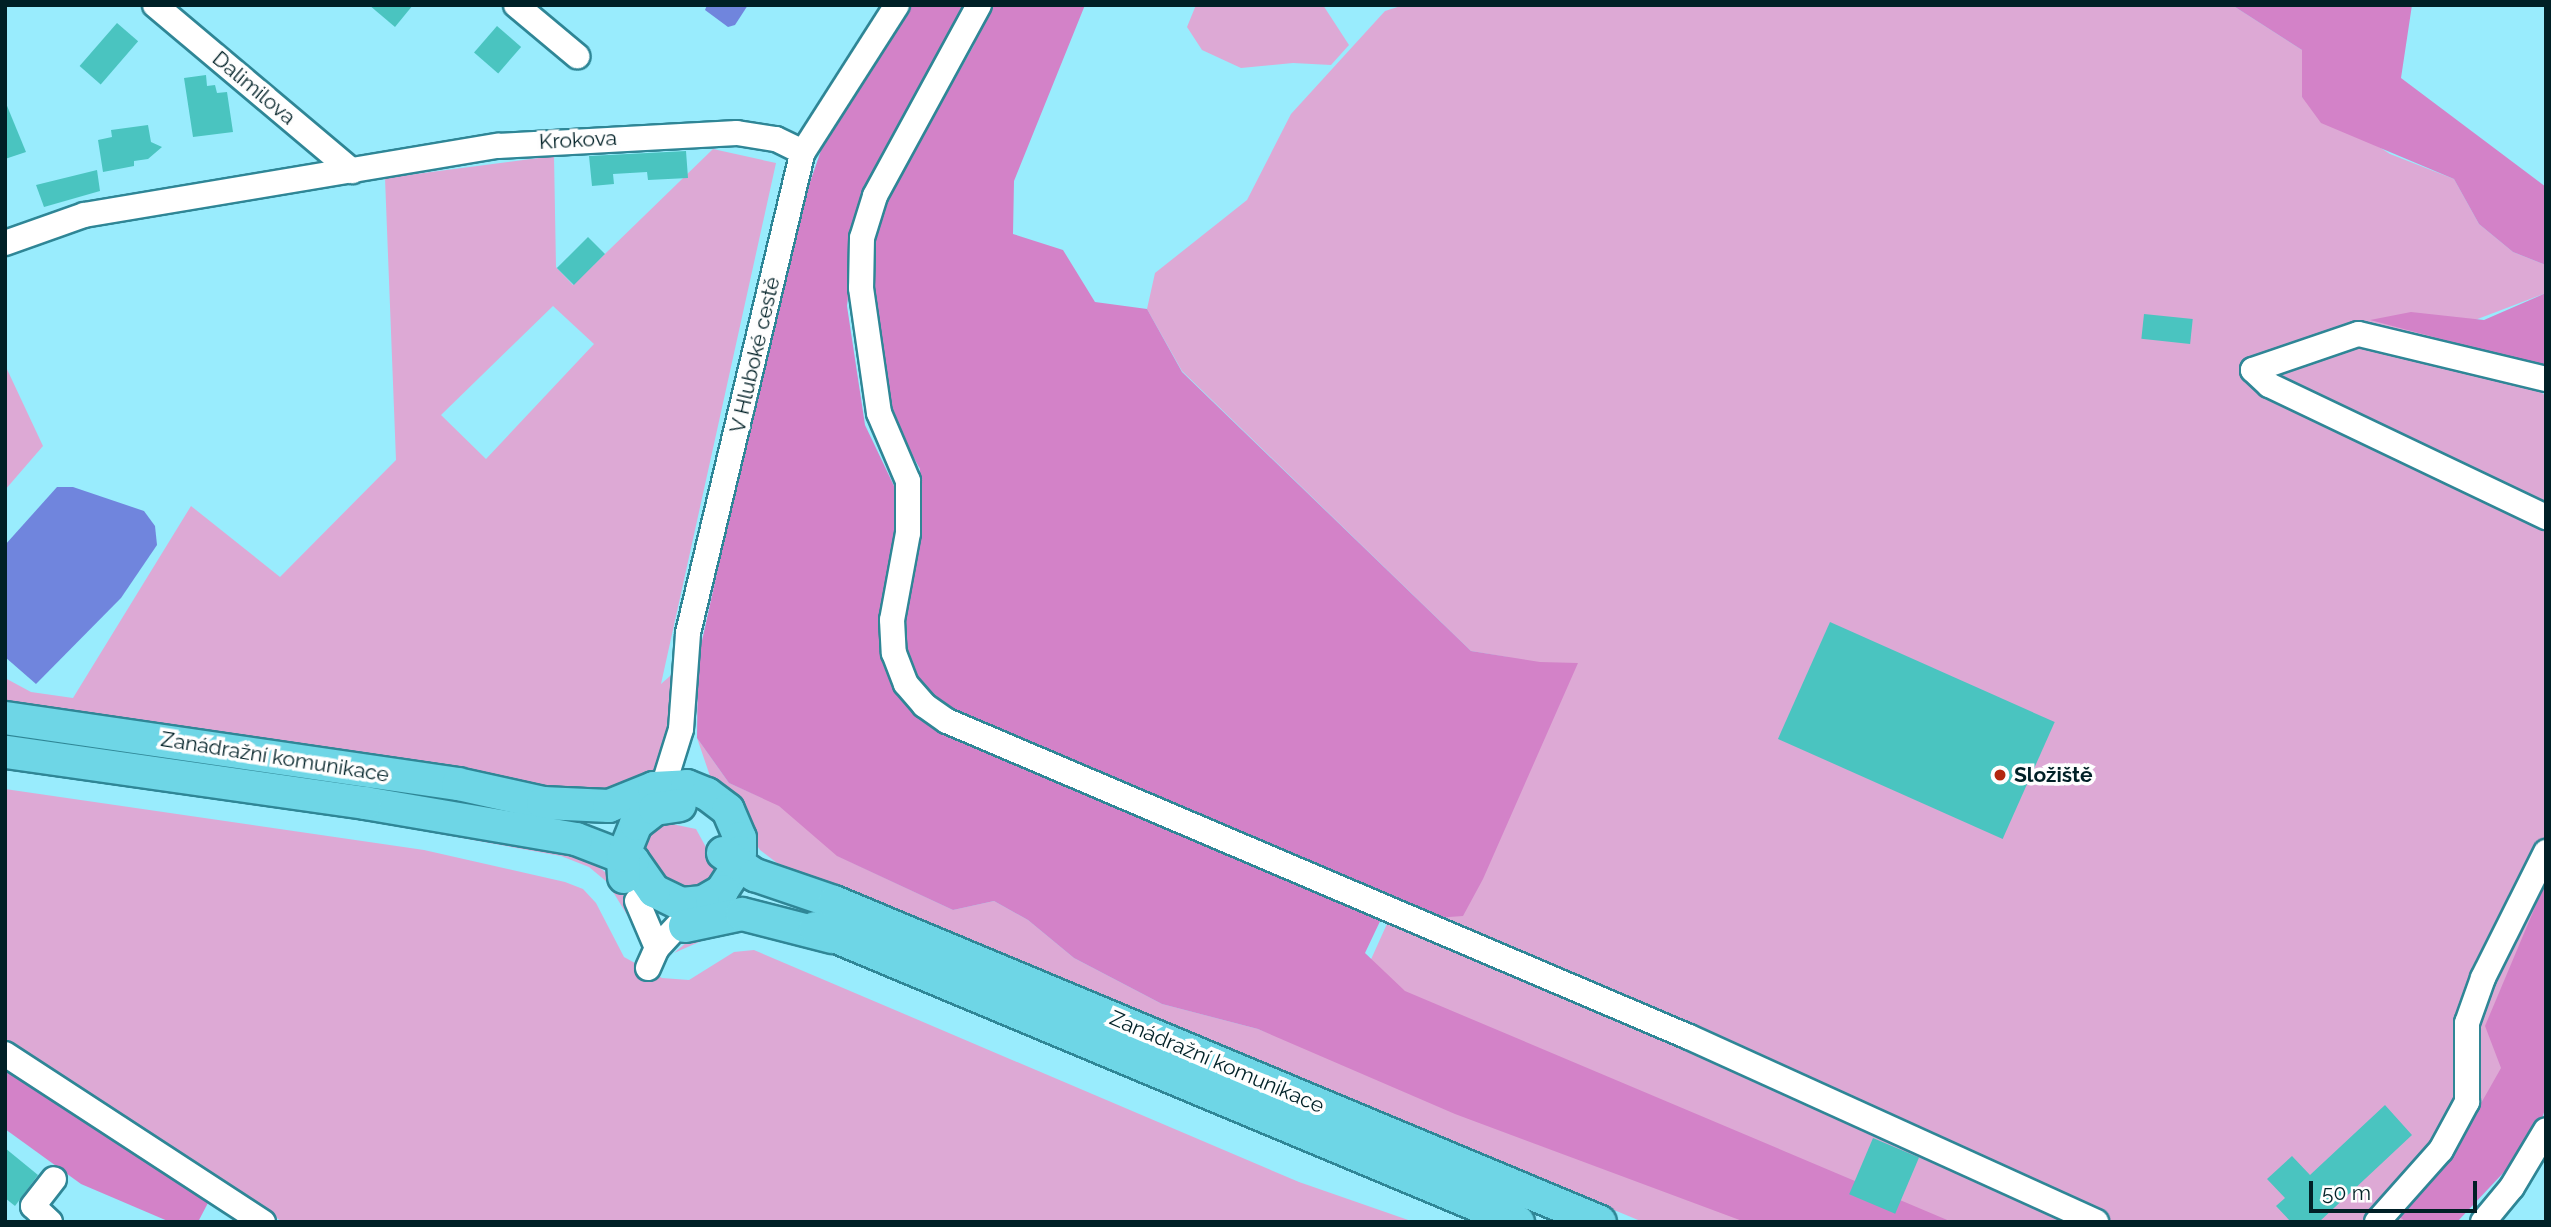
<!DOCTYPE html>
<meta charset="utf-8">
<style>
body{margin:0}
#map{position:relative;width:2551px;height:1227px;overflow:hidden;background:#99ecfd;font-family:Raleway,sans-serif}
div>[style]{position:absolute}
.green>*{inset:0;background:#dda9d5}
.forest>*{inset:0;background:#d382c8}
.water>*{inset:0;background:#7085dd}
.building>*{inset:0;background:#4ac4c0;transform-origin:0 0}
.roads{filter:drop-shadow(2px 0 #2f8696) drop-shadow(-2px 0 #2f8696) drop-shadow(0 2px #2f8696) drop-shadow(0 -2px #2f8696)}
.minor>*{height:24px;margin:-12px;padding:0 12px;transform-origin:12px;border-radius:12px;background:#fff}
.major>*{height:32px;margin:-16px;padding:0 16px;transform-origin:16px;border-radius:16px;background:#6ed6e6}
.dots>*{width:19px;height:19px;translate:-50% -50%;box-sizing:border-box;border:4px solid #fefefe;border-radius:50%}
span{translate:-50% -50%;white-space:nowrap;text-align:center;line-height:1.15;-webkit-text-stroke:7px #fefefe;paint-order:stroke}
.street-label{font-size:21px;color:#002026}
.poi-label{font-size:21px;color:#002026;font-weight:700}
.left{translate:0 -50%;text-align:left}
.frame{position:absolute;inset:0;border:7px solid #002026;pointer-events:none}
.scale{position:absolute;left:2309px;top:1181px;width:168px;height:32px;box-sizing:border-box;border:4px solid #002026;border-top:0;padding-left:9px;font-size:21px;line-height:24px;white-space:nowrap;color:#002026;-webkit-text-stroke:5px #fefefe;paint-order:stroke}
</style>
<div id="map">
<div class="green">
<i style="clip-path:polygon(1196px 5px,1323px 5px,1349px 45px,1331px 65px,1293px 63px,1241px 68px,1202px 50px,1187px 27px)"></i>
<i style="clip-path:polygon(1404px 5px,2232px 5px,2302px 50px,2302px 97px,2390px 154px,2454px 179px,2479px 224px,2513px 252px,2546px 265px,2546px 293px,2475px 320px,2546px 397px,2546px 1049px,2442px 1222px,1643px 1222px,777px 863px,760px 850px,710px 776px,697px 738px,729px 783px,779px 805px,838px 856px,953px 910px,994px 901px,1028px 920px,1074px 958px,1162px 1004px,1258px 1029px,1328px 1055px,1507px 657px,1471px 651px,1182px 371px,1147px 309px,1155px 273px,1247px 200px,1291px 114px,1385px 11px)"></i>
<i style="clip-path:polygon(evenodd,713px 149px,776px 163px,661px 684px,679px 668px,662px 773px,629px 792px,578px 796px,5px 705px,5px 678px,31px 692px,73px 698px,191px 506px,280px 577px,396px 460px,385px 178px,554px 156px,556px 267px,573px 285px,713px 149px,553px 306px,594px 344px,486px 459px,441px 415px,553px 306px)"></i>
<i style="clip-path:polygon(5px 365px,43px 446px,5px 490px)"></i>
<i style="clip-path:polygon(5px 765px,214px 793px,553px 851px,593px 863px,613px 878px,637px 915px,643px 941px,607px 882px,589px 867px,561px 856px,346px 817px,5px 770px)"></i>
<i style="clip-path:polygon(5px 789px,424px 850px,565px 882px,583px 889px,596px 903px,624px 957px,662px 978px,689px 980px,734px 952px,754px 950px,1299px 1182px,1414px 1222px,283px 1222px,5px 1047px)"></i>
<i style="clip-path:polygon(667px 823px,696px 829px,719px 871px,713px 879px,703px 886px,681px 888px,671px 883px,640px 852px,649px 835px)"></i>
<i style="clip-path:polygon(736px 923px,788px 932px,1486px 1222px,768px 929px,744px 926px,722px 932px,674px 953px,693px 937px)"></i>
</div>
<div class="forest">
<i style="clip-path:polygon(909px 5px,964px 5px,957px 31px,858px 209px,847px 306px,865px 425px,895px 488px,896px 536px,879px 649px,898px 695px,945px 733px,1383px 915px,1365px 953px,1405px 991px,1952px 1222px,1745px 1222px,1455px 1114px,1258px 1029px,1162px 1004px,1074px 958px,1028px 920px,994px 901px,953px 910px,837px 856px,779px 806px,729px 783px,697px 738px,698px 659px,790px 240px,826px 136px)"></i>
<i style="clip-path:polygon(991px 5px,1085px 5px,1014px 181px,1013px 234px,1063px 250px,1095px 302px,1147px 309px,1182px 372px,1471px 651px,1540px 662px,1578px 663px,1483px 879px,1463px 916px,1435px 918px,972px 723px,935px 701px,912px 672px,902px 627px,921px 517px,920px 469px,895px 424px,888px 398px,874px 307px,876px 237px,882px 208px,973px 47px)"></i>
<i style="clip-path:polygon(2232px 5px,2412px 5px,2401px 78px,2546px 187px,2546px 265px,2513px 252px,2479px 224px,2454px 179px,2321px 123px,2302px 97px,2302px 50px)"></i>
<i style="clip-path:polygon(2546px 293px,2546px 367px,2370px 320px,2411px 312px,2484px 320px)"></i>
<i style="clip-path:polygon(2546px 881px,2546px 1106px,2540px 1125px,2506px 1170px,2457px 1222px,2406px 1222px,2397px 1215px,2467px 1128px,2501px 1068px,2485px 1026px)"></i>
<i style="clip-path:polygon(5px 1066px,210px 1199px,198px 1222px,170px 1222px,81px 1184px,5px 1129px)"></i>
</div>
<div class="water">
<i style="clip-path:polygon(707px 5px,748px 5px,735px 25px,728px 27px,705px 10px)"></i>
<i style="clip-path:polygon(57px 487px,73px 487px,144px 511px,155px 526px,157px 545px,121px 598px,36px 684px,5px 657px,5px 545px)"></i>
</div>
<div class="building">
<i style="clip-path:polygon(369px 5px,413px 5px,395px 27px)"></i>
<i style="left:117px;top:23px;width:28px;height:57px;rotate:41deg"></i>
<i style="left:497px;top:26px;width:32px;height:35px;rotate:41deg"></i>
<i style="clip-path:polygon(206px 75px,207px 86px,215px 85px,217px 93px,227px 92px,233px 132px,193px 137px,184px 78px)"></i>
<i style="clip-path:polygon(5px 101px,26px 152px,5px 159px)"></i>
<i style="clip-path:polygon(148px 125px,151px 142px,162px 147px,148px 159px,134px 161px,134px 166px,103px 172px,98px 140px,112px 137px,111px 130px)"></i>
<i style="clip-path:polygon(686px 151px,688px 178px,648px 180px,647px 172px,613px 174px,614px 184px,592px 186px,589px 156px)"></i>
<i style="clip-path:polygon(97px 170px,100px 191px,44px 207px,36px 185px)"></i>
<i style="left:588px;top:237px;width:24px;height:44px;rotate:45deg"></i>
<i style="left:2144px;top:314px;width:49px;height:25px;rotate:6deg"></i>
<i style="left:1830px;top:622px;width:246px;height:128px;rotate:24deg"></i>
<i style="clip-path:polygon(2385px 1105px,2412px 1135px,2319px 1222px,2291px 1222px,2276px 1206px,2285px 1198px,2267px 1179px,2292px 1156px,2310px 1175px)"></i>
<i style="left:1873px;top:1138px;width:50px;height:61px;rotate:23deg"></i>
<i style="clip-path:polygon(5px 1148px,38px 1175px,15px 1206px,5px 1198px)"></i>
</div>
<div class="roads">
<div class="minor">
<i style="left:155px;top:5px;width:258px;rotate:40.1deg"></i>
<i style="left:516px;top:5px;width:80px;rotate:39.9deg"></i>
<i style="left:979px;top:5px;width:217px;rotate:118.6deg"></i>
<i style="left:875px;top:196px;width:44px;rotate:107.2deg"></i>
<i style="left:862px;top:238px;width:50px;rotate:91.1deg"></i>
<i style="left:861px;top:288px;width:126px;rotate:81.8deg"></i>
<i style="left:879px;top:413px;width:74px;rotate:66.9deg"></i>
<i style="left:908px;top:481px;width:52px;rotate:90deg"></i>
<i style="left:908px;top:533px;width:88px;rotate:100.4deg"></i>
<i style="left:892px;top:620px;width:33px;rotate:87deg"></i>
<i style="left:894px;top:653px;width:33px;rotate:69deg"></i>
<i style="left:906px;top:684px;width:28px;rotate:49deg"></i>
<i style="left:924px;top:705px;width:28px;rotate:35deg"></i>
<i style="left:947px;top:721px;width:806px;rotate:23.07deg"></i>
<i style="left:1689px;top:1037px;width:447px;rotate:24.4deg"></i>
<i style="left:5px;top:243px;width:84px;rotate:-19.5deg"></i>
<i style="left:84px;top:215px;width:420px;rotate:-9.5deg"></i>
<i style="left:498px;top:146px;width:239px;rotate:-3.1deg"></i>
<i style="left:737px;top:133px;width:39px;rotate:9deg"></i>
<i style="left:776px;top:139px;width:30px;rotate:26deg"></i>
<i style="left:2546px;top:379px;width:193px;rotate:-166.5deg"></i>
<i style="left:2358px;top:334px;width:111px;rotate:161.1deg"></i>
<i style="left:2253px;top:370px;width:22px;rotate:43deg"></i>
<i style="left:2269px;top:385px;width:307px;rotate:25.5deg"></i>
<i style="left:658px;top:803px;width:77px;rotate:-72.7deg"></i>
<i style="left:681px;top:729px;width:96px;rotate:-85.8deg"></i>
<i style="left:688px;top:633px;width:495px;rotate:-76.6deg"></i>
<i style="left:803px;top:152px;width:174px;rotate:-57.4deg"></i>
<i style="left:637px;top:901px;width:51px;rotate:66.9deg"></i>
<i style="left:648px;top:968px;width:22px;rotate:-66deg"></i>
<i style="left:657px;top:948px;width:53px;rotate:-47.3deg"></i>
<i style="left:5px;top:1054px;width:308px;rotate:33.1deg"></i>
<i style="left:50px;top:1222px;width:23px;rotate:-137deg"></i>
<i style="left:33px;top:1206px;width:34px;rotate:-52deg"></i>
<i style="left:2377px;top:1222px;width:96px;rotate:-48.4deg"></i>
<i style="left:2441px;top:1150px;width:55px;rotate:-61.6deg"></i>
<i style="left:2467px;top:1102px;width:79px;rotate:-90deg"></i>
<i style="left:2467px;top:1023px;width:48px;rotate:-70.4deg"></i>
<i style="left:2483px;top:978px;width:141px;rotate:-63.4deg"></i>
<i style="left:2483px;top:1222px;width:45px;rotate:-50.4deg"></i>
<i style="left:2512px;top:1187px;width:66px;rotate:-59.2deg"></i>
</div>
<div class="major">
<i style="left:5px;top:718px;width:458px;rotate:8.3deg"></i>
<i style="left:458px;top:784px;width:87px;rotate:12.6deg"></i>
<i style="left:543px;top:803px;width:66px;rotate:2.6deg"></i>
<i style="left:609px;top:806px;width:48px;rotate:-21.8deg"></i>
<i style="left:654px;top:788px;width:33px;rotate:-3deg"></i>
<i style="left:687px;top:786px;width:22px;rotate:22deg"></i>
<i style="left:707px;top:794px;width:26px;rotate:37deg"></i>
<i style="left:728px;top:810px;width:30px;rotate:67deg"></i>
<i style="left:740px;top:838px;width:14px;rotate:90deg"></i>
<i style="left:740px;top:852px;width:14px;rotate:98deg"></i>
<i style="left:738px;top:866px;width:30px;rotate:123deg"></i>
<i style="left:722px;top:891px;width:22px;rotate:150deg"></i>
<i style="left:703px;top:902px;width:22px;rotate:175deg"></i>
<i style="left:681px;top:904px;width:30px;rotate:-154deg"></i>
<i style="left:654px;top:891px;width:37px;rotate:-125deg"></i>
<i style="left:633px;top:861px;width:61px;rotate:-158.9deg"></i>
<i style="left:576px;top:839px;width:214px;rotate:-170.3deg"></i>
<i style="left:365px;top:803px;width:364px;rotate:-171.9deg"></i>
<i style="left:723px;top:853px;width:39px;rotate:35deg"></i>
<i style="left:755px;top:875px;width:83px;rotate:18.9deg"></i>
<i style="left:834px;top:902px;width:830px;rotate:22.67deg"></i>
<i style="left:624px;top:877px;width:21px;rotate:-93deg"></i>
<i style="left:623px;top:856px;width:35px;rotate:-68deg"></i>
<i style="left:636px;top:824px;width:24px;rotate:-38deg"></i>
<i style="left:655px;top:809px;width:25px;rotate:-9deg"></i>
<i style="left:685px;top:926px;width:58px;rotate:-11.9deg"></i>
<i style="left:742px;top:914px;width:93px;rotate:14.3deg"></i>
<i style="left:815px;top:928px;width:762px;rotate:22.7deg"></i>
</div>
</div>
<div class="dots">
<i style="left:2000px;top:775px;background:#b3270f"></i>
</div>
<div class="street-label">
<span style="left:254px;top:88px;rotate:40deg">Dalimilova</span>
<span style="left:578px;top:140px;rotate:-3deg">Krokova</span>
<span style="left:755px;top:355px;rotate:-77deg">V Hluboké cestě</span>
<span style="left:275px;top:757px;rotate:9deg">Zanádražní komunikace</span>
<span style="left:1217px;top:1062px;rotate:23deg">Zanádražní komunikace</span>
</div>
<div class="poi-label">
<span class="left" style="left:2014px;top:775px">Složiště</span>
</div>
<div class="frame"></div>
<div class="scale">50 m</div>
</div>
